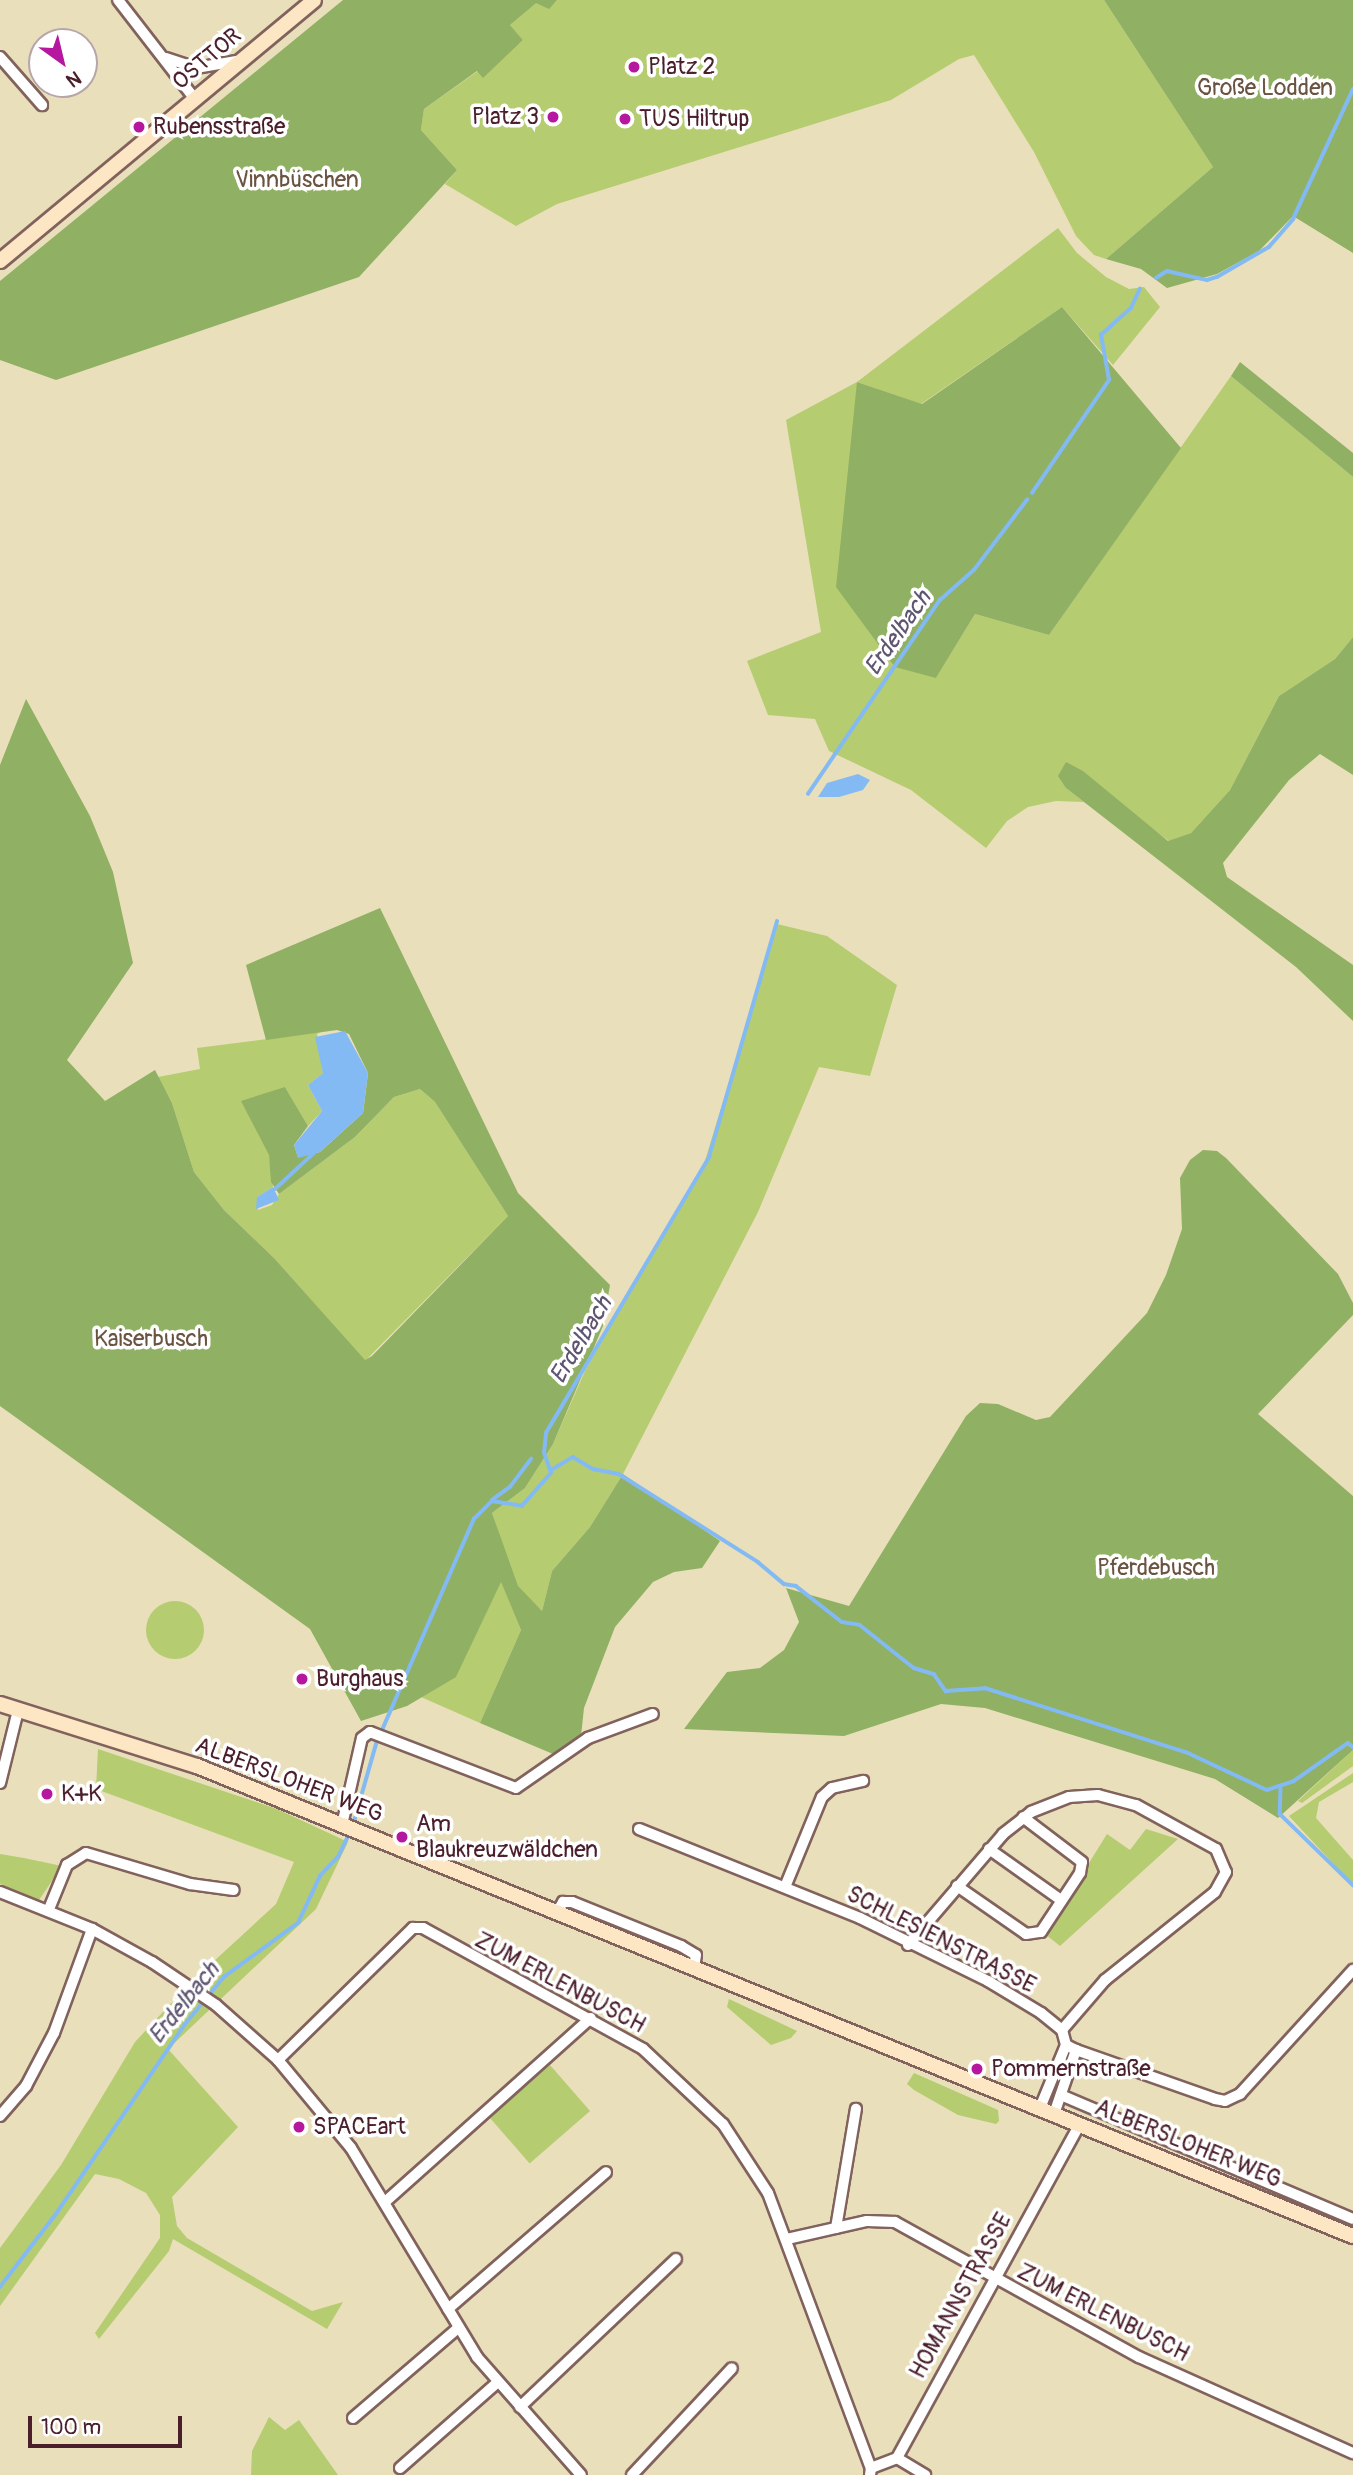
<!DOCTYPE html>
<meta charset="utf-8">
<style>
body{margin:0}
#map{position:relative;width:1353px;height:2475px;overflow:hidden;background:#e9dfbb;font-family:Pangolin,sans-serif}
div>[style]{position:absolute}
.green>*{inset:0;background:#b5cc71;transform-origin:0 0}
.round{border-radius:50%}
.forest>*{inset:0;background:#90b063}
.water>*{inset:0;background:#84baf3}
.stream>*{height:3.5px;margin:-1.75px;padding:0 1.75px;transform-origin:1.75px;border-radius:1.75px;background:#84baf3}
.roads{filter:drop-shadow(2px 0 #82625d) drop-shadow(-2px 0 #82625d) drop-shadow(0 2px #82625d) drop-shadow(0 -2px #82625d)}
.minor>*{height:10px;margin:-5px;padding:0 5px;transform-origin:5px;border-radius:5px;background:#fff}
.secondary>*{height:14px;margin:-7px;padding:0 7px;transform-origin:7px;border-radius:7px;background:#fce6c4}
.dots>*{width:19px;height:19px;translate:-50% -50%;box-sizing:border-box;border:4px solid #fff;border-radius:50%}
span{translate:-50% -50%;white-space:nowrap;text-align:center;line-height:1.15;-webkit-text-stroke:7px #fff;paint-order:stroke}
.street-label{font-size:23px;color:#4a1f2b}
.poi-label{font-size:23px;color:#4a1f2b}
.left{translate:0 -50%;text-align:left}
.right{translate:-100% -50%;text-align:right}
.park-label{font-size:23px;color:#6a5340}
.water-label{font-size:24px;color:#5e5571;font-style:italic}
.north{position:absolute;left:28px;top:28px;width:70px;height:70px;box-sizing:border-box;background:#fff;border:2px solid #b7a5aa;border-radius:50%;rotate:146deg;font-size:19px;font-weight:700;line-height:28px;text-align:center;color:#4a1f2b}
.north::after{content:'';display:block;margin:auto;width:24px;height:32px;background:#b5179e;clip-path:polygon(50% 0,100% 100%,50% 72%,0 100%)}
.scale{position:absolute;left:28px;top:2416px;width:154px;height:32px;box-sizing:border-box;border:4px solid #4a1f2b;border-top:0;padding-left:9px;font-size:21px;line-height:24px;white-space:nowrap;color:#4a1f2b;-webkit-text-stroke:5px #fff;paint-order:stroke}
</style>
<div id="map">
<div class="green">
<i style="clip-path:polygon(557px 0,1104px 0,1213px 167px,1106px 259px,1094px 255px,1076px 236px,1034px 152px,974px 55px,959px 59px,891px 100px,557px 204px,516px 226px,445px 184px,457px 170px,421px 130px,424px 109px,478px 71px,483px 77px,523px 40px,510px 25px,536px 2px,548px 8px)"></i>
<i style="clip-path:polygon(1058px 228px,1077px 253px,1106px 277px,1129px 289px,1144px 287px,1160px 307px,1113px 365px,1062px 307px,921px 404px,857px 382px,936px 678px,975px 614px,1049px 635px,1231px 376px,1353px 477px,1353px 637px,1335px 659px,1279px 696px,1230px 790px,1191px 833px,1169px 841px,1127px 810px,1066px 788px,1084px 802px,1056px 801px,1028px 807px,1007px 821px,986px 848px,911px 790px,829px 751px,815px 719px,768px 715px,747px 661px,821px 632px,786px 420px,857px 382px)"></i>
<i style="clip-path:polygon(777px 924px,827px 936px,897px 985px,870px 1076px,819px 1067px,758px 1212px,623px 1474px,590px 1527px,552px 1571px,542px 1611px,516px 1587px,492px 1513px,525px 1488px,553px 1444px,585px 1371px,704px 1164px)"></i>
<i style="clip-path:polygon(321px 1032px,317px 1034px,323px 1073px,308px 1085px,322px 1111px,308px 1126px,285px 1087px,269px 1155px,273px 1187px,257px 1197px,258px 1210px,272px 1205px,279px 1194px,355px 1137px,394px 1097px,420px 1089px,435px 1102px,508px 1216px,365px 1361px,274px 1258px,224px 1210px,194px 1172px,172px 1103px,158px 1077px,200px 1069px,197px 1048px)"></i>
<i style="clip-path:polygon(501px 1581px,521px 1630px,480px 1723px,421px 1697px,456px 1676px)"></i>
<i class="round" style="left:146px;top:1601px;width:58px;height:58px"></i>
<i style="clip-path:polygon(98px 1749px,277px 1809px,348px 1842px,316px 1909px,168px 2049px,238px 2127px,172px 2197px,177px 2226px,187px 2238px,312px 2311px,343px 2302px,327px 2329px,173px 2239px,169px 2251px,99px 2339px,95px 2333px,160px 2238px,160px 2215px,146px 2193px,119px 2179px,95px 2174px,0 2306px,0 2248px,61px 2165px,135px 2042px,188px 1985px,276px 1904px,294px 1862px,96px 1789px)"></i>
<i style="clip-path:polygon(1353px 1750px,1353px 1766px,1302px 1803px,1298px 1801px)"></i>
<i style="clip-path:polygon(1353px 1773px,1353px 1782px,1319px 1802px,1316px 1818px,1353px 1860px,1353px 1885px,1289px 1816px)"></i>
<i style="clip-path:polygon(1146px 1829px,1178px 1839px,1060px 1946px,1045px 1934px,1107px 1834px,1130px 1850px)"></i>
<i style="clip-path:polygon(0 1854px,24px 1858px,62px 1866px,39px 1900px,0 1884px)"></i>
<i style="clip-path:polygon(729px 1999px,797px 2031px,791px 2038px,771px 2045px,727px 2007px)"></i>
<i style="left:550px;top:2065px;width:61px;height:80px;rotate:49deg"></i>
<i style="clip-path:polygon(914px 2073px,998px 2110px,999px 2121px,996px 2124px,958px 2115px,914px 2090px,907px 2084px)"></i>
<i style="clip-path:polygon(269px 2417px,285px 2430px,299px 2420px,338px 2475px,251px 2475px,252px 2451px)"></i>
</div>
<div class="forest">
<i style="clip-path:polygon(343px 0,557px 0,549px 9px,536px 3px,510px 25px,523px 40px,483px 78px,477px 71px,424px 109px,421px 130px,457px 170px,359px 277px,56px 380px,0 360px,0 281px)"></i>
<i style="clip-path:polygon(1104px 0,1353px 0,1353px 253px,1293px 216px,1259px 251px,1217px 274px,1167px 288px,1141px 269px,1106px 259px,1213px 167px)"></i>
<i style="clip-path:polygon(1062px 307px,1181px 448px,1049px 635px,975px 614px,936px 678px,895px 667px,836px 587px,857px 382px,922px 404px)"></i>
<i style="clip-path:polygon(1240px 362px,1353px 453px,1353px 477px,1231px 376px)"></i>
<i style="clip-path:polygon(1353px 637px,1353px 775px,1320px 754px,1289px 780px,1223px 863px,1227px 877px,1353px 965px,1353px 1021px,1296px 967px,1066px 788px,1058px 776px,1066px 762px,1083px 771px,1168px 841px,1191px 833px,1230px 790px,1279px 696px,1335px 659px)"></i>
<i style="clip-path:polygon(26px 699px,90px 816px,113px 872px,133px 963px,67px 1060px,105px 1101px,155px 1070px,172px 1103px,194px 1172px,224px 1210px,274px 1258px,365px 1360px,372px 1356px,508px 1216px,435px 1102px,420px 1089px,394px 1097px,355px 1137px,279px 1194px,271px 1182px,269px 1155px,241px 1101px,285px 1087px,308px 1126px,294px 1145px,298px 1157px,320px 1152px,363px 1113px,368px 1073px,349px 1034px,337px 1030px,266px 1040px,246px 965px,380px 908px,518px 1193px,610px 1285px,603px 1326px,553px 1444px,525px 1488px,492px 1513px,518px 1586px,542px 1611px,552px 1571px,590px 1527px,623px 1474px,720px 1541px,702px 1568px,674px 1572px,653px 1582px,615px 1627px,584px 1708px,581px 1736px,553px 1754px,480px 1723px,521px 1630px,501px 1582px,456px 1677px,407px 1706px,361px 1721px,310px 1629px,0 1406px,0 765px)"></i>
<i style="clip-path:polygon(1203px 1150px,1217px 1151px,1226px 1158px,1338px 1274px,1353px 1303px,1353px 1315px,1258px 1414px,1353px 1496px,1353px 1750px,1278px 1818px,1215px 1779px,985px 1708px,941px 1704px,844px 1736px,684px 1729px,727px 1672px,760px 1668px,784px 1650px,799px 1622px,786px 1588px,849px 1606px,966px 1416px,980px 1403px,998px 1404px,1036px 1420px,1050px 1417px,1147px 1313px,1166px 1275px,1182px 1229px,1180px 1178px,1190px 1160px)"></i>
</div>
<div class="water">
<i style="clip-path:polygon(858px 774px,870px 780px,863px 790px,839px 797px,818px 797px,827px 783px)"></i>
<i style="clip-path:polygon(345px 1031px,368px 1073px,363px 1113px,320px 1152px,298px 1158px,294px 1145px,322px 1111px,308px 1085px,323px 1073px,315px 1037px)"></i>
<i style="clip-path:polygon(273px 1187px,279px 1200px,256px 1209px,257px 1197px)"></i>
</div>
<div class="stream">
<i style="left:1156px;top:278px;width:13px;rotate:-32deg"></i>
<i style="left:1167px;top:271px;width:41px;rotate:12.7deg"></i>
<i style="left:1207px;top:280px;width:10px;rotate:-17deg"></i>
<i style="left:1217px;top:277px;width:60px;rotate:-30deg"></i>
<i style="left:1269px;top:247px;width:37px;rotate:-49deg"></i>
<i style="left:1293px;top:219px;width:143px;rotate:-65.2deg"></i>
<i style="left:1032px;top:493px;width:137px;rotate:-55.7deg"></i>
<i style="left:1109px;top:380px;width:46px;rotate:-100.1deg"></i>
<i style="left:1101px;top:335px;width:40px;rotate:-42deg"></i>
<i style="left:1131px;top:308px;width:21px;rotate:-65deg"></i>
<i style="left:808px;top:794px;width:235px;rotate:-55.8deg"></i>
<i style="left:940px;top:600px;width:45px;rotate:-41.4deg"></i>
<i style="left:974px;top:570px;width:88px;rotate:-52.9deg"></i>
<i style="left:275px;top:1189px;width:53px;rotate:-42.7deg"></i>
<i style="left:553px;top:1469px;width:23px;rotate:-31deg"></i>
<i style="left:573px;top:1457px;width:23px;rotate:31deg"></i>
<i style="left:593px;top:1469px;width:26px;rotate:11deg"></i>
<i style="left:619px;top:1474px;width:165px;rotate:32.3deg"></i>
<i style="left:758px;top:1562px;width:34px;rotate:40deg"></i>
<i style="left:784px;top:1584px;width:12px;rotate:9deg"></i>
<i style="left:796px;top:1586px;width:58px;rotate:38deg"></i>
<i style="left:842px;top:1622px;width:18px;rotate:9deg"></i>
<i style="left:860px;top:1625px;width:69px;rotate:38.5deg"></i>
<i style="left:914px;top:1668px;width:21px;rotate:17deg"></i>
<i style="left:934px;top:1674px;width:21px;rotate:55deg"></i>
<i style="left:946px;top:1691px;width:39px;rotate:-4deg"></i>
<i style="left:985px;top:1688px;width:211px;rotate:17.7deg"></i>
<i style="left:1186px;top:1752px;width:89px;rotate:25.1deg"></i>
<i style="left:1267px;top:1790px;width:28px;rotate:-18deg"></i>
<i style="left:1294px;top:1781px;width:66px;rotate:-35.1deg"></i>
<i style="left:1348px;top:1743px;width:6px;rotate:39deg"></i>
<i style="left:492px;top:1500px;width:22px;rotate:-36deg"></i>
<i style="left:510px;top:1487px;width:35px;rotate:-53deg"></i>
<i style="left:383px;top:1728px;width:228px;rotate:-66.5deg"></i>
<i style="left:474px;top:1519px;width:25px;rotate:-45deg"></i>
<i style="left:492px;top:1501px;width:30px;rotate:9deg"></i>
<i style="left:522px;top:1506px;width:44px;rotate:-48.7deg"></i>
<i style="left:551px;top:1473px;width:21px;rotate:-109deg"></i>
<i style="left:544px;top:1453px;width:20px;rotate:-84deg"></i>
<i style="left:546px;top:1433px;width:321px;rotate:-59.4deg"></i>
<i style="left:709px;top:1157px;width:245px;rotate:-73.9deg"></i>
<i style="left:1281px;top:1789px;width:25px;rotate:92deg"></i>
<i style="left:1280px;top:1814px;width:102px;rotate:44.2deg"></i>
<i style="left:353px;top:1825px;width:87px;rotate:-74.1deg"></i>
<i style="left:0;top:2287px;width:92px;rotate:-52.5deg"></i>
<i style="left:56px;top:2214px;width:230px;rotate:-55.8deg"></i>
<i style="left:185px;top:2024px;width:61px;rotate:-50.3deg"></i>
<i style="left:224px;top:1977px;width:92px;rotate:-36.1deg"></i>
<i style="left:298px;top:1923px;width:52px;rotate:-64.9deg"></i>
<i style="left:320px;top:1876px;width:26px;rotate:-47deg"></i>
<i style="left:338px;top:1857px;width:28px;rotate:-64deg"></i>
</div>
<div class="roads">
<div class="minor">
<i style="left:118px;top:0;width:124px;rotate:52.2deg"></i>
<i style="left:0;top:57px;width:64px;rotate:48.8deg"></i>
<i style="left:166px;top:58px;width:32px;rotate:18deg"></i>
<i style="left:196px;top:68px;width:41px;rotate:-9.9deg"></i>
<i style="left:0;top:1783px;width:75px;rotate:-76.1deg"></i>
<i style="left:342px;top:1825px;width:89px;rotate:-77.1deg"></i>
<i style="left:362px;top:1738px;width:10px;rotate:-37deg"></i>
<i style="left:370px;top:1732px;width:156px;rotate:21deg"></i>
<i style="left:516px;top:1788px;width:88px;rotate:-34.8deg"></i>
<i style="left:588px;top:1738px;width:69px;rotate:-20.3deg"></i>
<i style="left:639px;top:1829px;width:238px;rotate:21.9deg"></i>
<i style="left:860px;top:1918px;width:143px;rotate:26.2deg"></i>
<i style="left:988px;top:1981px;width:62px;rotate:31.1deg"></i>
<i style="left:1041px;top:2013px;width:27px;rotate:39deg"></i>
<i style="left:1062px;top:2030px;width:16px;rotate:75deg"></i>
<i style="left:1066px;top:2045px;width:11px;rotate:27deg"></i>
<i style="left:1076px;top:2050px;width:147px;rotate:19.4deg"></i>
<i style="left:1215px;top:2099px;width:10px;rotate:11deg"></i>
<i style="left:1225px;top:2101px;width:17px;rotate:-25deg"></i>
<i style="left:1240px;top:2094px;width:168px;rotate:-47.7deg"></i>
<i style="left:989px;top:1849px;width:88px;rotate:35.3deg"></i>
<i style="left:957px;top:1886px;width:84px;rotate:34.8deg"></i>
<i style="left:1026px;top:1934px;width:15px;rotate:-8deg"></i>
<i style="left:1041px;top:1932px;width:71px;rotate:-56.5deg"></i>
<i style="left:1080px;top:1873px;width:11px;rotate:-80deg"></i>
<i style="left:1082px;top:1862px;width:74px;rotate:-142.7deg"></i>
<i style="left:785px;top:1887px;width:97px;rotate:-67.7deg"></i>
<i style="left:822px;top:1797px;width:13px;rotate:-42deg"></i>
<i style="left:832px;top:1788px;width:32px;rotate:-13deg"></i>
<i style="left:0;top:1892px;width:99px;rotate:21.9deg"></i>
<i style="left:92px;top:1929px;width:68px;rotate:28.8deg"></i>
<i style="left:152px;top:1962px;width:77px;rotate:33.9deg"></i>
<i style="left:216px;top:2005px;width:83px;rotate:41.6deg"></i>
<i style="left:278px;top:2060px;width:114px;rotate:50.3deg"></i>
<i style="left:351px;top:2148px;width:244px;rotate:58.9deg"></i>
<i style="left:477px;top:2357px;width:157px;rotate:48.6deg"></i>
<i style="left:49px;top:1909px;width:48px;rotate:-67.8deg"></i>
<i style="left:67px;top:1865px;width:22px;rotate:-32deg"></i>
<i style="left:86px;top:1853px;width:109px;rotate:16.6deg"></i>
<i style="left:190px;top:1884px;width:44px;rotate:7.8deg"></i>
<i style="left:557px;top:1912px;width:12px;rotate:-59deg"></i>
<i style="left:563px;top:1902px;width:9px"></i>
<i style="left:572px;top:1902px;width:118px;rotate:22deg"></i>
<i style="left:681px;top:1946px;width:17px;rotate:31deg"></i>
<i style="left:696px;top:1955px;width:12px;rotate:99deg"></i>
<i style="left:908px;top:1945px;width:146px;rotate:-49.4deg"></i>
<i style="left:1003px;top:1834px;width:36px;rotate:-38deg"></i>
<i style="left:1031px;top:1812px;width:41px;rotate:-21.5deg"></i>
<i style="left:1069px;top:1797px;width:29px;rotate:-4deg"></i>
<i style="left:1098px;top:1795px;width:39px;rotate:15deg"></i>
<i style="left:1136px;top:1805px;width:91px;rotate:28.8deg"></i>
<i style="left:1216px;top:1849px;width:25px;rotate:67deg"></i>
<i style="left:1226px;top:1872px;width:23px;rotate:119deg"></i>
<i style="left:1215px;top:1892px;width:141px;rotate:141.3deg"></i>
<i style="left:1105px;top:1980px;width:66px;rotate:130.7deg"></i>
<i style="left:278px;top:2060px;width:189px;rotate:-44.4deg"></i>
<i style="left:413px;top:1928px;width:10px"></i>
<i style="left:423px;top:1928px;width:251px;rotate:28.8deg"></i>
<i style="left:643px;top:2049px;width:110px;rotate:43.2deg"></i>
<i style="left:723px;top:2124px;width:82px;rotate:56.9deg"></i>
<i style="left:768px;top:2193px;width:294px;rotate:69.5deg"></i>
<i style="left:1061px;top:2095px;width:317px;rotate:23deg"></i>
<i style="left:1040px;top:2108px;width:68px;rotate:-67.6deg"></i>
<i style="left:1054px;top:2114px;width:68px;rotate:-71deg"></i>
<i style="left:0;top:2116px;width:40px;rotate:-49deg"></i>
<i style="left:26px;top:2086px;width:60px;rotate:-62.2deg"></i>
<i style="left:54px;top:2033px;width:111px;rotate:-69.9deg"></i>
<i style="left:385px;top:2202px;width:276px;rotate:-41.8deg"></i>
<i style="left:836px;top:2228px;width:121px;rotate:-80.5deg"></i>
<i style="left:787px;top:2239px;width:82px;rotate:-12.7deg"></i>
<i style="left:867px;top:2221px;width:28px;rotate:2deg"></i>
<i style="left:895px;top:2222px;width:279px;rotate:29deg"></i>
<i style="left:1139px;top:2357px;width:235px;rotate:24.2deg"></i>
<i style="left:448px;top:2309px;width:209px;rotate:-40.9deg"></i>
<i style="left:520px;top:2407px;width:215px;rotate:-43.5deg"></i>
<i style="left:353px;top:2418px;width:138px;rotate:-40.6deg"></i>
<i style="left:897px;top:2458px;width:33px;rotate:31deg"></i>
<i style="left:400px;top:2468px;width:130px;rotate:-41.3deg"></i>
<i style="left:632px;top:2475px;width:146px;rotate:-46.9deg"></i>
<i style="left:870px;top:2475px;width:7px;rotate:-82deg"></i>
<i style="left:871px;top:2468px;width:28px;rotate:-21deg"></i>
<i style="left:897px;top:2458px;width:381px;rotate:-61.3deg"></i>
</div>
<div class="secondary">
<i style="left:0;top:261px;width:408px;rotate:-39.7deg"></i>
<i style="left:0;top:1704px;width:207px;rotate:17.5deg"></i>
<i style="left:197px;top:1766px;width:1248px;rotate:22.13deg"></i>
</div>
</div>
<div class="dots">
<i style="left:634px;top:67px;background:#b5179e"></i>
<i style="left:553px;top:117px;background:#b5179e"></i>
<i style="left:625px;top:119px;background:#b5179e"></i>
<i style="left:139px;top:127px;background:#b5179e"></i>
<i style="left:302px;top:1679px;background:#b5179e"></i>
<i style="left:47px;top:1794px;background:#b5179e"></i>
<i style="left:402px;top:1837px;background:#b5179e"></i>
<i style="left:977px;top:2069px;background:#b5179e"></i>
<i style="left:299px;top:2127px;background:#b5179e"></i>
</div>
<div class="street-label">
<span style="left:207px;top:59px;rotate:-40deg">OSTTOR</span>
<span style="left:289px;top:1780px;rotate:21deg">ALBERSLOHER WEG</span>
<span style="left:941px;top:1940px;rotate:27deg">SCHLESIENSTRASSE</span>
<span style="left:560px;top:1983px;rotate:28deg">ZUM ERLENBUSCH</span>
<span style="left:1188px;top:2144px;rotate:22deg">ALBERSLOHER WEG</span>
<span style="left:961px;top:2296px;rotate:-61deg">HOMANNSTRASSE</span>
<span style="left:1103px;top:2313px;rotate:27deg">ZUM ERLENBUSCH</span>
</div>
<div class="poi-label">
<span class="left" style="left:648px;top:67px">Platz 2</span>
<span class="right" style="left:539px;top:117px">Platz 3</span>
<span class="left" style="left:639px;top:119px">TUS Hiltrup</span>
<span class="left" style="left:153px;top:127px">Rubensstraße</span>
<span class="left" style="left:316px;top:1679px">Burghaus</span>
<span class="left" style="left:61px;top:1794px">K+K</span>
<span class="left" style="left:416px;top:1837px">Am<br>Blaukreuzwäldchen</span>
<span class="left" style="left:991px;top:2069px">Pommernstraße</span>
<span class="left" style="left:313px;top:2127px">SPACEart</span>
</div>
<div class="park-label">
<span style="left:1265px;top:88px">Große Lodden</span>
<span style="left:297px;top:180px">Vinnbüschen</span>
<span style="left:151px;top:1339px">Kaiserbusch</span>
<span style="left:1156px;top:1568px">Pferdebusch</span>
</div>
<div class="water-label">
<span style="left:898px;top:633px;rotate:-55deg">Erdelbach</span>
<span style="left:581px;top:1340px;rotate:-59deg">Erdelbach</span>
<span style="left:184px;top:2003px;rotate:-51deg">Erdelbach</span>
</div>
<div class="north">N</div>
<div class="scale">100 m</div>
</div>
